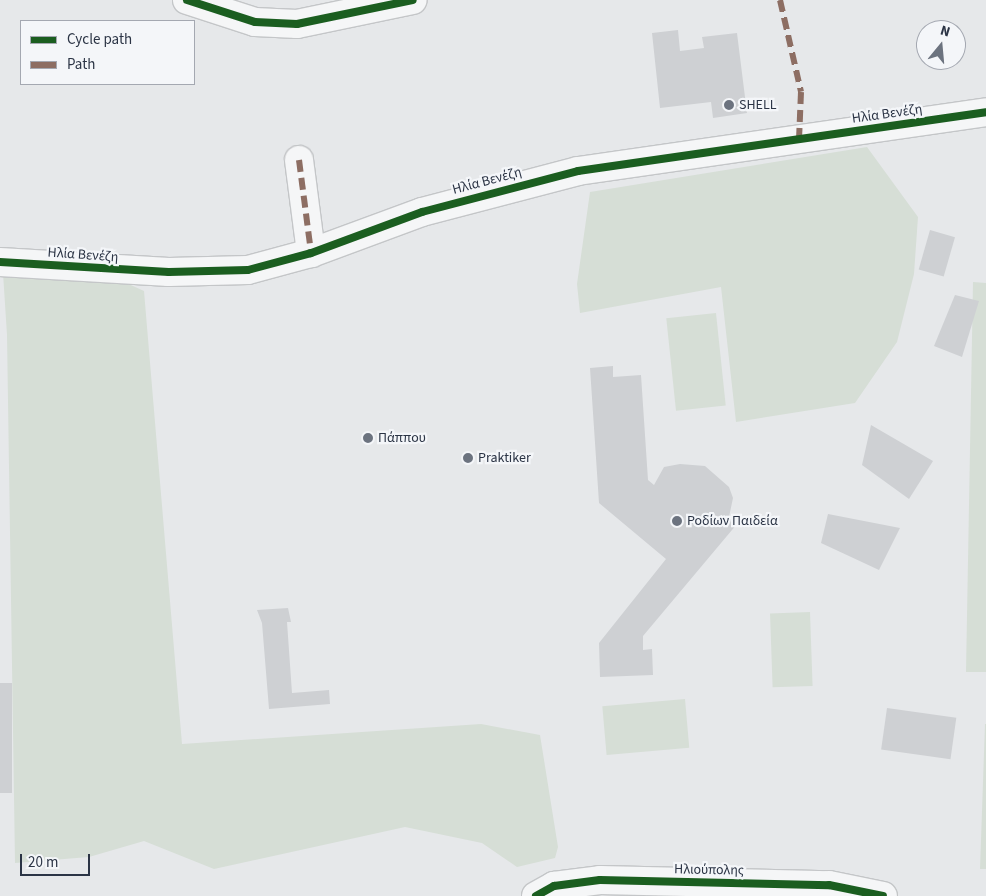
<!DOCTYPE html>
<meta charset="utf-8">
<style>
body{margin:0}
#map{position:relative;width:986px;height:896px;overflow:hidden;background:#e6e8ea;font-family:"Source Sans 3",sans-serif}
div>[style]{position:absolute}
.green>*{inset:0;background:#d6ded6;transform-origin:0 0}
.building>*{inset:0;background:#ced0d3;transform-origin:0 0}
.roads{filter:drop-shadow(1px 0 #c4c6c8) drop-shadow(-1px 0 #c4c6c8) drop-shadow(0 1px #c4c6c8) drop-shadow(0 -1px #c4c6c8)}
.minor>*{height:28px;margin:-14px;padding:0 14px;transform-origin:14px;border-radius:14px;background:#f5f6f7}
.quiet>*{height:6px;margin-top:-3px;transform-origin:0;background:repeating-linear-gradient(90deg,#8d6e63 0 12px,transparent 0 18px)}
.cycleway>*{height:8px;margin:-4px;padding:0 4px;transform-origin:4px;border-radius:4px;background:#1b5e20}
.dots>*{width:14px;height:14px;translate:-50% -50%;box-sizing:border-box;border:2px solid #f4f6f9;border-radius:50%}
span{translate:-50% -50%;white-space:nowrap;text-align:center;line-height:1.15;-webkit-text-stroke:4.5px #f4f6f9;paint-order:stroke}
.poi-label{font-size:14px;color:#2b3445}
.left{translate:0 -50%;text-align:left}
.street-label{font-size:14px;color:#2b3445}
.legend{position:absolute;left:20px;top:20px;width:175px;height:65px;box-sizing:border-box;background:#f4f6f9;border:1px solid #a4a8b1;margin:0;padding:6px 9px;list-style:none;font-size:15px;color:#2b3445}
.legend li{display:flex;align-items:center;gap:10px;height:25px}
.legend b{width:25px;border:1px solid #a4a8b1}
.north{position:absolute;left:916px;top:20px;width:50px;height:50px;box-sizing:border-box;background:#f4f6f9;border:1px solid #a4a8b1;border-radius:50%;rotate:17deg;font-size:14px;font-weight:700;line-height:20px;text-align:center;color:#2b3445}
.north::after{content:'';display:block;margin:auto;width:18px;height:22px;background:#6c737f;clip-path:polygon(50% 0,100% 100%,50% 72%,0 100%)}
.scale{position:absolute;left:20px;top:854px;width:70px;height:22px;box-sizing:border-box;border:2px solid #2b3445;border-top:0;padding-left:6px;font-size:15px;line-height:18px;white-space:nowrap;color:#2b3445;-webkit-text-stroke:4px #f4f6f9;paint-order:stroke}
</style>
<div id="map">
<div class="green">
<i style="clip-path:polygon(867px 147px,918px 217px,914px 274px,897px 342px,855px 403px,736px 422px,721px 287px,580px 313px,577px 284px,590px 192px)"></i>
<i style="clip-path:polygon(3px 273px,122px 281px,144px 291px,182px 744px,481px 724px,540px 735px,558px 847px,555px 858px,517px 867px,482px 843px,405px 827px,214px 869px,144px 841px,89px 857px,15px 863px,7px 335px)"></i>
<i style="clip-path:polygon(973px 282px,986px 283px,986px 672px,966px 672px)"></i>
<i style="left:716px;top:313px;width:93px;height:50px;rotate:84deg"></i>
<i style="left:810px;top:612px;width:74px;height:40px;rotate:88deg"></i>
<i style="left:685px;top:699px;width:49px;height:83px;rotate:85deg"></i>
<i style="clip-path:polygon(985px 724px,986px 724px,986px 869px,980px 869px)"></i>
</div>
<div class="building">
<i style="clip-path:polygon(678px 30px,680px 51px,704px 48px,702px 37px,737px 33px,747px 113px,713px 118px,711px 102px,660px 108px,652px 33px)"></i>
<i style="left:930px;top:230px;width:26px;height:41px;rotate:16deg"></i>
<i style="clip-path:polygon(955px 295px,979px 301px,962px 357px,934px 346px)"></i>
<i style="clip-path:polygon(613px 366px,613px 377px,641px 375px,648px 480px,654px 485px,664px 467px,680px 464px,705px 466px,729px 487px,733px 498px,729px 517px,737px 524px,643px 636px,643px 650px,652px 649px,653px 675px,600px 677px,599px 643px,666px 559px,599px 503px,590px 368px)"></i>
<i style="clip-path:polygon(871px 425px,933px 461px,909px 499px,862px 465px)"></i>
<i style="clip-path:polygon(828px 514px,900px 528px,879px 570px,821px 543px)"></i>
<i style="clip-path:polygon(288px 608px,291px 622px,287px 622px,292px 693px,329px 690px,330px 704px,269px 709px,262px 623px,257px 610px)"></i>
<i style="left:0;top:683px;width:12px;height:110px"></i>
<i style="left:887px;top:708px;width:70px;height:42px;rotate:8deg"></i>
</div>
<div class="roads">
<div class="minor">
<i style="left:187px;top:0;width:71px;rotate:17.9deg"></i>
<i style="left:255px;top:22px;width:42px;rotate:2.7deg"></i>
<i style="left:297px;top:24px;width:118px;rotate:-11.7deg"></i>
<i style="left:299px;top:160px;width:94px;rotate:82.6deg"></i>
<i style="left:0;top:262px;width:169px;rotate:3.4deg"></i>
<i style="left:169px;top:272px;width:79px;rotate:-1.5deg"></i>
<i style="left:248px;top:270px;width:65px;rotate:-15.1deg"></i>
<i style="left:311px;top:253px;width:118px;rotate:-20.3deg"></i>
<i style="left:422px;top:212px;width:161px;rotate:-14.7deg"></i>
<i style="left:578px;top:171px;width:412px;rotate:-8.2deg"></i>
<i style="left:536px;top:896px;width:21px;rotate:-29deg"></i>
<i style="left:554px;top:886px;width:46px;rotate:-7.4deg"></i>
<i style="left:600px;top:880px;width:229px;rotate:1.3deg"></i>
<i style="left:829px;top:885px;width:55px;rotate:11.5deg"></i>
</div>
</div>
<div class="quiet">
<i style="left:780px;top:0;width:94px;rotate:77.1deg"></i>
<i style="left:801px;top:92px;width:47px;rotate:92.4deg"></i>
<i style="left:299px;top:160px;width:94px;rotate:82.6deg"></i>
</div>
<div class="cycleway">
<i style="left:187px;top:0;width:71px;rotate:17.9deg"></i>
<i style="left:255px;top:22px;width:42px;rotate:2.7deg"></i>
<i style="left:297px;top:24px;width:118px;rotate:-11.7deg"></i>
<i style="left:0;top:262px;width:169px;rotate:3.4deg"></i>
<i style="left:169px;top:272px;width:79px;rotate:-1.5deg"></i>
<i style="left:248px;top:270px;width:65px;rotate:-15.1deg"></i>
<i style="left:311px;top:253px;width:118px;rotate:-20.3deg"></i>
<i style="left:422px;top:212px;width:161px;rotate:-14.7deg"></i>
<i style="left:578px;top:171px;width:412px;rotate:-8.2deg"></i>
<i style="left:536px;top:896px;width:21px;rotate:-29deg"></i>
<i style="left:554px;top:886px;width:46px;rotate:-7.4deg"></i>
<i style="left:600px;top:880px;width:229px;rotate:1.3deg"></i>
<i style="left:829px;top:885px;width:55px;rotate:11.5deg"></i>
</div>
<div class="dots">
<i style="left:729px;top:105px;background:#6c737f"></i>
<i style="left:368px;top:438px;background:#6c737f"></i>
<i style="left:468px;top:458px;background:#6c737f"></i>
<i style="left:677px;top:521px;background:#6c737f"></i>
</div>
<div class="poi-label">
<span class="left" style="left:739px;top:105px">SHELL</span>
<span class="left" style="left:378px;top:438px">Πάππου</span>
<span class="left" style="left:478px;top:458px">Praktiker</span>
<span class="left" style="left:687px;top:521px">Ροδίων Παιδεία</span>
</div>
<div class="street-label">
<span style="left:887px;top:114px;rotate:-8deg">Ηλία Βενέζη</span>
<span style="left:487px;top:181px;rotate:-15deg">Ηλία Βενέζη</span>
<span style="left:83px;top:255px;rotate:4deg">Ηλία Βενέζη</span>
<span style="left:709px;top:870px;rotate:1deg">Ηλιούπολης</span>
</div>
<ul class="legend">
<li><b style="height:6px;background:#1b5e20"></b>Cycle path</li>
<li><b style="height:6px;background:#8d6e63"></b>Path</li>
</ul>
<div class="north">N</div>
<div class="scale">20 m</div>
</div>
